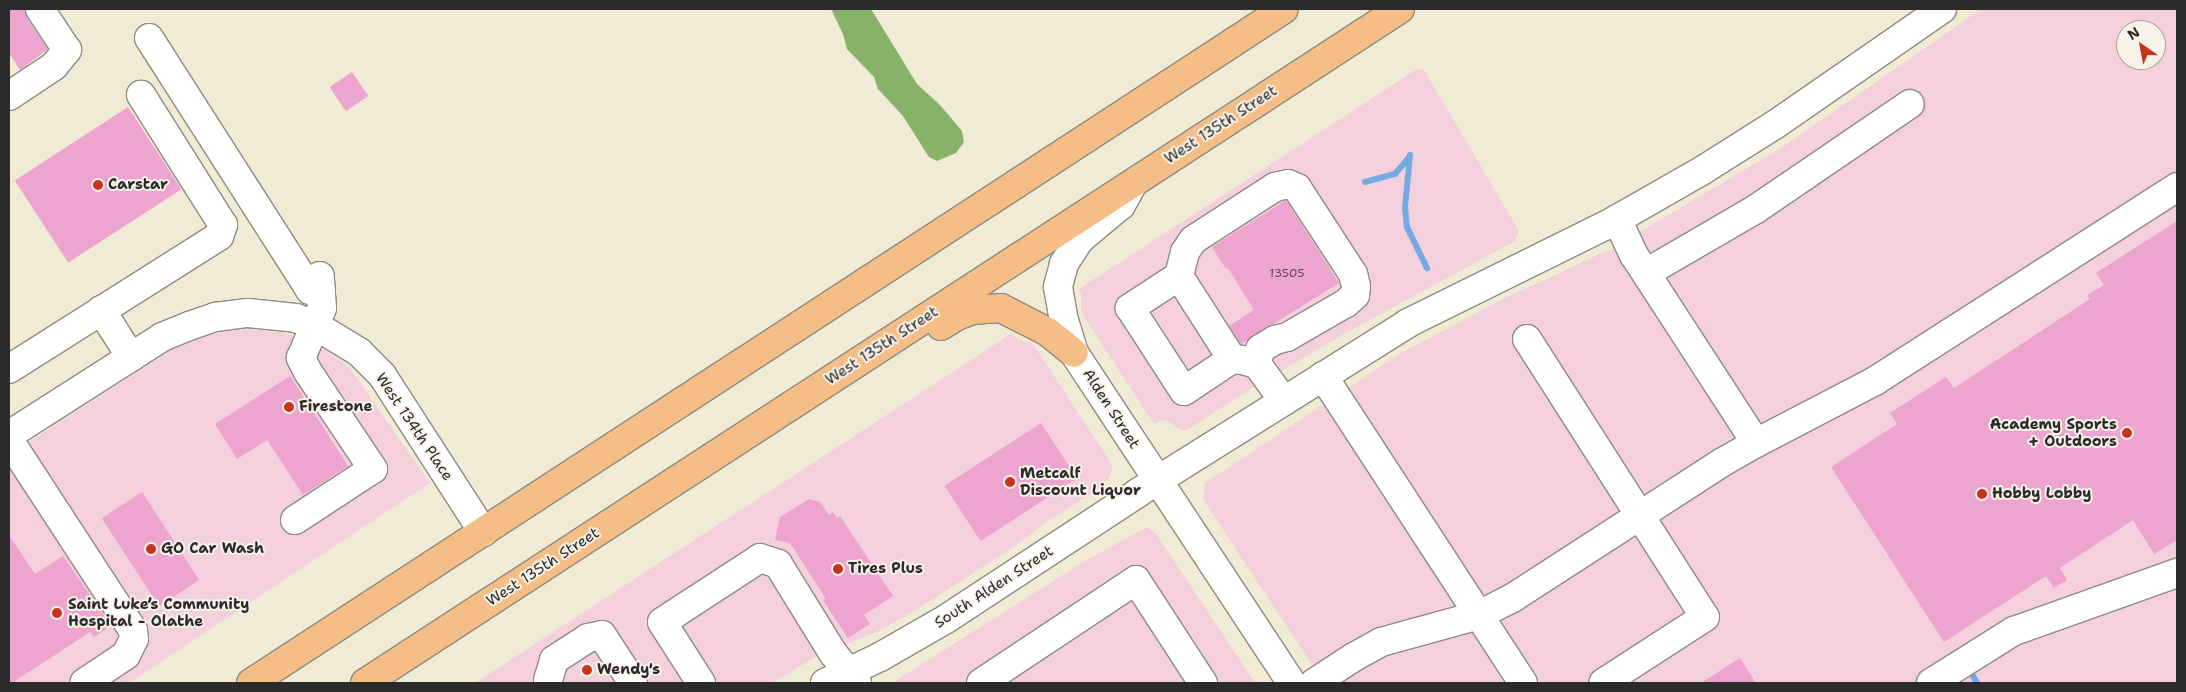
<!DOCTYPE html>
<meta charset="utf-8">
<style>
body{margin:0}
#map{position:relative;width:2186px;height:692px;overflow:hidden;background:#f0ebd5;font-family:"Shantell Sans",sans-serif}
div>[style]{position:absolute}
.built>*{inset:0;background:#f4cfdc}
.forest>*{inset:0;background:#87b269}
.stream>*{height:6px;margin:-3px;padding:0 3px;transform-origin:3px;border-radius:3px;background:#73aae2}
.building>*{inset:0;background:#eda4ce;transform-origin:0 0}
.roads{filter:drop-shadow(1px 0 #8e8b80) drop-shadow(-1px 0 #8e8b80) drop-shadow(0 1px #8e8b80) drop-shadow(0 -1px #8e8b80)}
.minor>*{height:28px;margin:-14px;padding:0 14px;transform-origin:14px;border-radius:14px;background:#fff}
.major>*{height:28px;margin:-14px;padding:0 14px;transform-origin:14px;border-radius:14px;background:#f6be87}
.dots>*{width:14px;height:14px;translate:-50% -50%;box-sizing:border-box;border:2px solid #f7f3e8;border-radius:50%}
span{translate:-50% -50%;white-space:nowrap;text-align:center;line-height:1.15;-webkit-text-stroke:4px #f7f3e8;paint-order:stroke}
.number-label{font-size:12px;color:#5c4954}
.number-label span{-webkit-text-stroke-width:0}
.street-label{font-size:15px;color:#2b2b2b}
.poi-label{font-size:15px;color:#2b2b2b;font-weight:700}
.left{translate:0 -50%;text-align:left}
.right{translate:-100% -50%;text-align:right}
.frame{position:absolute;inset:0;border:10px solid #2b2b2b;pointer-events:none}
.north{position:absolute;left:2116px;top:20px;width:50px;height:50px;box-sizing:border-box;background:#f7f3e8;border:1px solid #a5a39c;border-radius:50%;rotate:327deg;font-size:14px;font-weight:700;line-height:20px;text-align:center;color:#2b2b2b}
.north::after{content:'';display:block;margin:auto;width:18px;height:22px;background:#c8321e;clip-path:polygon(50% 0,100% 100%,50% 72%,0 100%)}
</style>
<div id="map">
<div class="built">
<i style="clip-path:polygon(evenodd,1981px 9px,2177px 9px,2177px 683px,1324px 683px,1203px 499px,1205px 483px,1401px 353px,1505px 298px,1613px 248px,1784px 146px,1981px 9px,2126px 30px,2156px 30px,2156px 60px,2126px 60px,2126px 30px)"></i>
<i style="clip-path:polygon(1417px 69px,1424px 70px,1519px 231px,1515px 241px,1344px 334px,1252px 388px,1186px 431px,1180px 430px,1170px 422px,1162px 420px,1154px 424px,1081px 312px,1081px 293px,1079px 289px)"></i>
<i style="clip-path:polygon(239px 328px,286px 333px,324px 349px,349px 367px,430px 483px,129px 683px,9px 683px,9px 455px,187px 340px)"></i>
<i style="clip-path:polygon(1011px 334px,1019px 340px,1033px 344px,1113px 466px,1108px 480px,1095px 491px,1044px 524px,1017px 545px,919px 608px,881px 630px,815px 657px,773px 683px,475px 683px)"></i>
<i style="clip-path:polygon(1147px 527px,1157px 535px,1255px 683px,892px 683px,1085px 561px)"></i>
</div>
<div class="forest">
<i style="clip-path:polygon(831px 9px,871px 9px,917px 84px,940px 105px,962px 131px,964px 142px,956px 153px,937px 161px,929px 157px,903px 116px,878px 89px,874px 77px,847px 49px,843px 34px)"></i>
</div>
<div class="stream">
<i style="left:1410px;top:155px;width:53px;rotate:95.4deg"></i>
<i style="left:1405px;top:208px;width:19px;rotate:84deg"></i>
<i style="left:1407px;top:227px;width:46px;rotate:64deg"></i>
<i style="left:1365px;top:182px;width:31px;rotate:-15deg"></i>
<i style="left:1395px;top:174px;width:23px;rotate:-50deg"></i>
<i style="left:1973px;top:676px;width:8px;rotate:60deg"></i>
</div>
<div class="building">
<i style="clip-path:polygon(9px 9px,25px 9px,27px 18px,48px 49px,20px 70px,9px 53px)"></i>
<i style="left:352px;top:72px;width:29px;height:27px;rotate:56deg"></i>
<i style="left:128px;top:107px;width:98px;height:135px;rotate:57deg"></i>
<i style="clip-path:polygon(1286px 200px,1339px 283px,1241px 344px,1229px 326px,1254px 310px,1228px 268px,1226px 269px,1212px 247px)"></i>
<i style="clip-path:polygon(2177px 221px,2177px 540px,2154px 554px,2133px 520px,2060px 568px,2067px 580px,2054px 588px,2046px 576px,1944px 642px,1831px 467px,1897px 424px,1890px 413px,1946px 377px,1954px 388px,2090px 299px,2087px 295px,2104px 285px,2096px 273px)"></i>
<i style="clip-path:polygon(290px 376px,348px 466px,303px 495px,267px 440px,237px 459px,215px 424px)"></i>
<i style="left:1041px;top:423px;width:66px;height:115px;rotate:57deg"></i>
<i style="left:142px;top:492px;width:105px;height:48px;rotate:57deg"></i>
<i style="clip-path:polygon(809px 499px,820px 502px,829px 515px,833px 512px,837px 518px,840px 516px,893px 596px,864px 615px,870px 624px,848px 638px,823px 600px,826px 599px,790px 543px,775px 540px,780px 517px)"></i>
<i style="clip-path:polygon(9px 535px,35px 574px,63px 556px,111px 626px,94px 637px,90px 632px,12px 683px,9px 683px)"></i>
<i style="clip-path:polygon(1740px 658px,1756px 683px,1701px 683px)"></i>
</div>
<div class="roads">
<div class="minor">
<i style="left:149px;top:38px;width:299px;rotate:57.4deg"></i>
<i style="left:310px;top:290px;width:11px;rotate:5deg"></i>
<i style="left:9px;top:96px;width:54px;rotate:-33.7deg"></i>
<i style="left:54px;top:66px;width:21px;rotate:-51deg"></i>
<i style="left:67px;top:50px;width:49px;rotate:-123.4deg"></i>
<i style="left:1131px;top:187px;width:21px;rotate:119deg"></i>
<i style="left:1121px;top:205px;width:53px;rotate:140.3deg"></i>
<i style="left:1080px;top:239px;width:30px;rotate:123deg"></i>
<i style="left:1064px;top:264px;width:24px;rotate:105deg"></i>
<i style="left:1058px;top:287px;width:34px;rotate:80deg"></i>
<i style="left:1064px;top:320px;width:34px;rotate:73deg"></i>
<i style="left:1074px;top:353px;width:396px;rotate:56.6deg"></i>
<i style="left:1617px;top:219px;width:40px;rotate:65deg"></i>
<i style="left:1634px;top:255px;width:224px;rotate:57deg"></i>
<i style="left:1646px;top:273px;width:127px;rotate:-30.2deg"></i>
<i style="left:1756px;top:209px;width:186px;rotate:-34.3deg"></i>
<i style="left:1179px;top:276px;width:25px;rotate:-76deg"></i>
<i style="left:1185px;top:252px;width:14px;rotate:-56deg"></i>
<i style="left:1193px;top:240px;width:98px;rotate:-32.9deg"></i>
<i style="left:1275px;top:187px;width:13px;rotate:-13deg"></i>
<i style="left:1288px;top:184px;width:10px;rotate:24deg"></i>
<i style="left:1297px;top:188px;width:103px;rotate:56.9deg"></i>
<i style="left:1353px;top:274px;width:12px;rotate:76deg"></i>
<i style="left:1356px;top:286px;width:9px;rotate:96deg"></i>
<i style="left:1355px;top:295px;width:12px;rotate:138deg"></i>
<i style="left:1346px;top:303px;width:68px;rotate:150deg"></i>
<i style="left:1287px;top:337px;width:12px;rotate:166deg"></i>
<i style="left:1275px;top:340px;width:17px;rotate:149deg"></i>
<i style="left:1260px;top:349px;width:15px;rotate:101deg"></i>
<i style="left:101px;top:310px;width:56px;rotate:57.4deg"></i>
<i style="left:1527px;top:339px;width:330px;rotate:57.4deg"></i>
<i style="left:1705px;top:617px;width:121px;rotate:147.1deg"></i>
<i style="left:1232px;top:359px;width:98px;rotate:-122.6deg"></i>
<i style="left:1179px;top:276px;width:59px;rotate:146.9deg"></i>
<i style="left:1130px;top:308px;width:99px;rotate:57deg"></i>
<i style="left:1184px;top:391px;width:58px;rotate:-33.7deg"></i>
<i style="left:1232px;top:359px;width:10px;rotate:6deg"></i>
<i style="left:1242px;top:360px;width:16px;rotate:15deg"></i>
<i style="left:1257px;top:364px;width:46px;rotate:53.9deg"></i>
<i style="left:9px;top:369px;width:249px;rotate:-32.3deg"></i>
<i style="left:219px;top:236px;width:12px;rotate:-70deg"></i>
<i style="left:223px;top:225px;width:154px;rotate:-122.2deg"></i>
<i style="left:1323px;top:376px;width:366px;rotate:56.9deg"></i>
<i style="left:9px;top:435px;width:182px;rotate:-32.6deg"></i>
<i style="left:162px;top:337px;width:29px;rotate:-22deg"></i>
<i style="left:189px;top:326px;width:28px;rotate:-19deg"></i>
<i style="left:215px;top:317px;width:33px;rotate:-7deg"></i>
<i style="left:248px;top:313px;width:48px;rotate:5.9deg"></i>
<i style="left:296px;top:318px;width:24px;rotate:22deg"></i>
<i style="left:318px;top:327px;width:48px;rotate:31.4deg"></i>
<i style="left:359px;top:352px;width:33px;rotate:45deg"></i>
<i style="left:382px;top:375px;width:187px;rotate:57.2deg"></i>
<i style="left:9px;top:440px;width:227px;rotate:56.9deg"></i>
<i style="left:133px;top:630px;width:9px;rotate:84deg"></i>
<i style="left:134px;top:639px;width:18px;rotate:117deg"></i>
<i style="left:126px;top:655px;width:50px;rotate:146.3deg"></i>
<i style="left:295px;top:520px;width:93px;rotate:-33.2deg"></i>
<i style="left:373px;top:469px;width:117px;rotate:-123.8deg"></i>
<i style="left:308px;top:372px;width:16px;rotate:-117deg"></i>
<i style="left:301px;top:358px;width:54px;rotate:-67.2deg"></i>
<i style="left:322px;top:308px;width:32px;rotate:-94deg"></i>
<i style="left:548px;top:680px;width:21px;rotate:-73deg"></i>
<i style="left:554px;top:660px;width:40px;rotate:-32.9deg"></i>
<i style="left:588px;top:638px;width:14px;rotate:-12deg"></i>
<i style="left:602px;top:635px;width:57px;rotate:57.1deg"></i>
<i style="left:701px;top:683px;width:72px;rotate:-122.6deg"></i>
<i style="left:662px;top:622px;width:117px;rotate:-33.1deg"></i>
<i style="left:760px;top:558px;width:19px;rotate:18deg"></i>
<i style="left:778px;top:564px;width:105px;rotate:58.3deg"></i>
<i style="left:833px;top:653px;width:38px;rotate:51deg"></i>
<i style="left:825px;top:683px;width:61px;rotate:-25.3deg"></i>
<i style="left:880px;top:657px;width:76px;rotate:-29.9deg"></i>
<i style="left:946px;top:619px;width:231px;rotate:-33.3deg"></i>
<i style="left:1139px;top:492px;width:318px;rotate:-32.1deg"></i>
<i style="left:1408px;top:323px;width:230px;rotate:-26.3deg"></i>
<i style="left:1614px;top:221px;width:103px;rotate:-29.8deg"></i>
<i style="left:1703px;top:170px;width:86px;rotate:-32.2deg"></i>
<i style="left:1776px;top:124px;width:202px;rotate:-34.7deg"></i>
<i style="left:981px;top:683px;width:186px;rotate:-33.6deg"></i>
<i style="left:1136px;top:580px;width:123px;rotate:57deg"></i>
<i style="left:1314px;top:683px;width:48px;rotate:-33deg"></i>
<i style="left:1354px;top:657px;width:31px;rotate:-29deg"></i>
<i style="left:1381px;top:642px;width:102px;rotate:-15.4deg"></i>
<i style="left:1479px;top:615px;width:39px;rotate:-27deg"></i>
<i style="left:1514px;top:597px;width:249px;rotate:-32.9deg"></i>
<i style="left:1723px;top:462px;width:38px;rotate:-30deg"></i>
<i style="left:1756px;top:443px;width:134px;rotate:-27.5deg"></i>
<i style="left:1875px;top:381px;width:359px;rotate:-32.7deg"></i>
<i style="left:1931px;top:683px;width:98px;rotate:-32.1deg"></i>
<i style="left:2014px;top:631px;width:173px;rotate:-19.6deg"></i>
</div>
<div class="major">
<i style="left:941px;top:326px;width:19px;rotate:-32deg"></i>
<i style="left:957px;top:316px;width:17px;rotate:-21deg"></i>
<i style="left:973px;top:310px;width:28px;rotate:-4deg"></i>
<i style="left:1001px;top:308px;width:53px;rotate:27.1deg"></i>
<i style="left:1048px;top:332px;width:33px;rotate:39deg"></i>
<i style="left:251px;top:683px;width:1233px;rotate:-33.12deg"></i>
<i style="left:365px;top:683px;width:1235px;rotate:-33.07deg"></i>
</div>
</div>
<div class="dots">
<i style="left:98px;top:185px;background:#c8321e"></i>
<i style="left:289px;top:407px;background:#c8321e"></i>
<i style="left:2127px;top:433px;background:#c8321e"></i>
<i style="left:1010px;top:482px;background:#c8321e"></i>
<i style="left:1982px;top:494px;background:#c8321e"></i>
<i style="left:151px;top:549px;background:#c8321e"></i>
<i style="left:838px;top:569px;background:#c8321e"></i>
<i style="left:57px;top:613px;background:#c8321e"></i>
<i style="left:587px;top:670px;background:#c8321e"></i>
</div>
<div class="number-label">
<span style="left:1287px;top:274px">13505</span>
</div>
<div class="street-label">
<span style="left:1221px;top:125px;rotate:-33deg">West 135th Street</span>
<span style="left:882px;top:346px;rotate:-33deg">West 135th Street</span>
<span style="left:1111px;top:409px;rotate:57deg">Alden Street</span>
<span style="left:414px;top:427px;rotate:56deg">West 134th Place</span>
<span style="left:543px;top:567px;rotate:-33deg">West 135th Street</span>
<span style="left:994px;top:587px;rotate:-33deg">South Alden Street</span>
</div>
<div class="poi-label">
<span class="left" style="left:108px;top:185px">Carstar</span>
<span class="left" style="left:299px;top:407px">Firestone</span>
<span class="right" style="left:2117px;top:433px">Academy Sports<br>+ Outdoors</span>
<span class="left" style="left:1020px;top:482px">Metcalf<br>Discount Liquor</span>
<span class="left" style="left:1992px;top:494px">Hobby Lobby</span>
<span class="left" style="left:161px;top:549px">GO Car Wash</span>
<span class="left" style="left:848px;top:569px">Tires Plus</span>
<span class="left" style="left:68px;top:613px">Saint Luke’s Community<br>Hospital - Olathe</span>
<span class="left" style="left:597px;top:670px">Wendy's</span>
</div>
<div class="frame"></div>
<div class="north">N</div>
</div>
